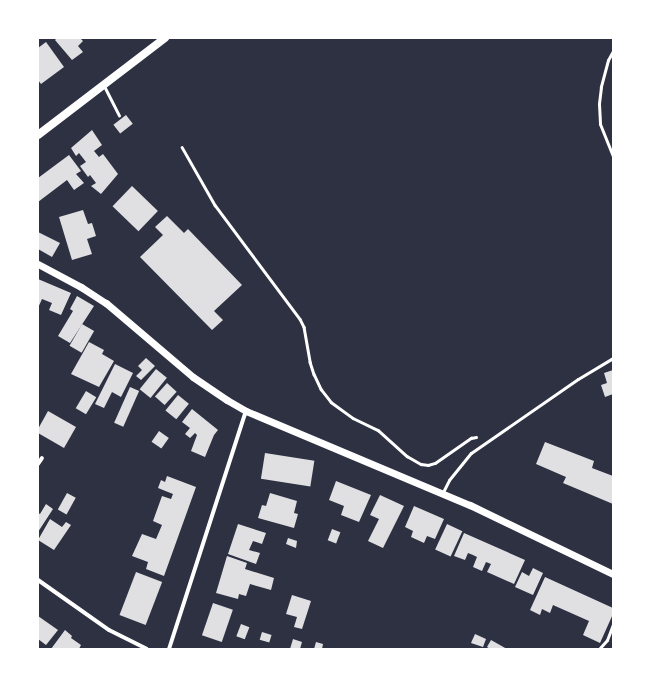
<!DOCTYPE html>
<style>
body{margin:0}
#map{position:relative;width:651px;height:687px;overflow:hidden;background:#2d3142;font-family:"Libre Baskerville",serif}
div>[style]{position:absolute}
.building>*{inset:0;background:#e0e0e3;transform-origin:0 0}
.path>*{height:2.5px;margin:-1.25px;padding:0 1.25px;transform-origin:1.25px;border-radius:1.25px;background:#fff}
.service>*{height:3px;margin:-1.5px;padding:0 1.5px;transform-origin:1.5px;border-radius:1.5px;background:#fff}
.minor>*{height:4px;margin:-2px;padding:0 2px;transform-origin:2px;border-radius:2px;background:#fff}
.tertiary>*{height:7px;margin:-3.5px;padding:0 3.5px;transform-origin:3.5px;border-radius:3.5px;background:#fff}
.secondary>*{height:8px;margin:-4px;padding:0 4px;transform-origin:4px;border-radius:4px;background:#fff}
span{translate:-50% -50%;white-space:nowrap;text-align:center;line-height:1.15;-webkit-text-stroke:3.5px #fff;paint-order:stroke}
.frame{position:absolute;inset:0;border:39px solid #fff;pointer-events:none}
</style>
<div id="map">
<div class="building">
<i style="clip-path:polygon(57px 38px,80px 38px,83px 41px,78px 46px,83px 52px,72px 60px,55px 40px)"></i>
<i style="clip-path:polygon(46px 42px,64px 67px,41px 84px,38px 80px,38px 48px)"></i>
<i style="left:126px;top:115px;width:11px;height:16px;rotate:52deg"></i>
<i style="clip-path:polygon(92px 130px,102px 145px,94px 151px,99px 157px,103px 154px,118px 174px,101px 194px,91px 186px,96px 183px,90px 175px,88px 177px,80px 166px,86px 162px,79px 153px,76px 156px,71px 148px)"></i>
<i style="clip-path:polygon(69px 155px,81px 171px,76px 174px,84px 183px,74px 190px,67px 180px,38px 202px,38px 178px)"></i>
<i style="left:132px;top:186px;width:36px;height:28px;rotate:44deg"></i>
<i style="clip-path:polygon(83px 210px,88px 224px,92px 223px,96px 236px,87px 239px,92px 254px,72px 260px,59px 217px)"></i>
<i style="clip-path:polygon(167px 216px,184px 233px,188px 229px,242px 285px,214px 311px,223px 320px,212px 330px,140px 257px,163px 235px,155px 227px)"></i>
<i style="clip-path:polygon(38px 232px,60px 243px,52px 257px,38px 249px)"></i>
<i style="clip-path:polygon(38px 279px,71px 293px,61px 315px,49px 310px,52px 303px,42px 299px,38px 308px)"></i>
<i style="clip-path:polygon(77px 296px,94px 306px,70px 343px,58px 336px,73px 311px,70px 309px)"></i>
<i style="left:82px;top:324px;width:14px;height:25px;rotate:30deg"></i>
<i style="clip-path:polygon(89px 342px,104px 350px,102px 354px,114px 361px,99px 387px,71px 374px)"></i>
<i style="clip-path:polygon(146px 358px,155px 366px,141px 380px,136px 376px,142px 370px,138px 366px)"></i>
<i style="clip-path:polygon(115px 364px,133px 373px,121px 397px,112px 392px,104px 408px,95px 404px)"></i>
<i style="left:156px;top:369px;width:14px;height:26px;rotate:39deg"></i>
<i style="clip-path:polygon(613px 370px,613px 394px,605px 397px,601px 385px,607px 383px,604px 373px)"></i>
<i style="left:167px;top:383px;width:13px;height:18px;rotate:42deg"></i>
<i style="left:130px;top:387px;width:10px;height:39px;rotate:24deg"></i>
<i style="left:86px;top:391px;width:12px;height:20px;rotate:31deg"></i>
<i style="left:178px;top:395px;width:14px;height:20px;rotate:39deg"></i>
<i style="clip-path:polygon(192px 409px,218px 430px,214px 435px,205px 457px,191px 451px,197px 435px,195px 433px,190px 438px,185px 434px,190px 428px,182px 422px)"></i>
<i style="clip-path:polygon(48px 411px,76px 427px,64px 448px,38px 433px,38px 429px)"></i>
<i style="left:159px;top:431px;width:12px;height:13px;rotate:35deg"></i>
<i style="clip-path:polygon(545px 442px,594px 461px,592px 468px,613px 476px,613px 504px,563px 483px,566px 477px,536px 464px)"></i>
<i style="left:265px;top:453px;width:50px;height:26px;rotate:9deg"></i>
<i style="clip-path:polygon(167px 476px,196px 487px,164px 576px,146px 569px,148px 562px,132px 556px,142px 534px,156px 539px,162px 525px,153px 521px,162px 496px,171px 499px,173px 494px,158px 488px,161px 480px,165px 482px)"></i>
<i style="clip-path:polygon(336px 481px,371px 495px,359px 522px,341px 515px,344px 506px,329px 500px)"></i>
<i style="left:67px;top:493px;width:10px;height:19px;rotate:29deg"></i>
<i style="clip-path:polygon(270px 493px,297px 501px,294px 513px,298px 514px,294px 528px,258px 518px,262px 505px,266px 506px)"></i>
<i style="clip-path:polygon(380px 495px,404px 506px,383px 548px,368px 541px,379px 519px,370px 515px)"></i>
<i style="clip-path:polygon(46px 504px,53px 509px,38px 532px,38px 513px,40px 514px)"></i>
<i style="clip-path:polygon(414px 506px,444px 519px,435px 539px,427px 536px,424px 543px,411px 537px,413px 531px,405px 527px)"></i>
<i style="clip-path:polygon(50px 519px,62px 527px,66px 522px,71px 525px,54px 550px,38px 540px)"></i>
<i style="clip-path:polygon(238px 524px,266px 533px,262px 544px,253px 541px,249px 550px,260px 553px,256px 564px,228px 554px)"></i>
<i style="left:447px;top:524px;width:17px;height:28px;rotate:25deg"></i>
<i style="left:332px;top:529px;width:9px;height:12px;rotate:21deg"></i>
<i style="clip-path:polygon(464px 533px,525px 560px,514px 584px,487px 572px,491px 564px,486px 562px,482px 571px,473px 567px,477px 557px,473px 555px,468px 553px,465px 560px,454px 556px)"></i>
<i style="clip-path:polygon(288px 538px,297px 541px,296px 548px,286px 544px)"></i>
<i style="clip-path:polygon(227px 556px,247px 563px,245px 569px,274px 578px,271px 590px,250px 584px,246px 596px,239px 594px,238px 599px,216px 593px)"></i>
<i style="clip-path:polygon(533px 568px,543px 573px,533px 595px,515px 587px,522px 572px,529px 576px)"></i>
<i style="left:136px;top:572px;width:28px;height:46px;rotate:21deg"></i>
<i style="clip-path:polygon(545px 577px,613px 608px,613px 614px,600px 643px,583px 635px,589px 621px,553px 605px,550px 613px,542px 609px,540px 615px,530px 610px)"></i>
<i style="clip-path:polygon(292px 595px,311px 601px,302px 629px,294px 627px,297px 617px,286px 614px)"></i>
<i style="left:213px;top:603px;width:21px;height:34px;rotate:19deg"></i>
<i style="clip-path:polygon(38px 616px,58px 630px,46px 645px,38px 639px)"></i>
<i style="left:241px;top:624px;width:9px;height:13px;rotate:21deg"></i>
<i style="clip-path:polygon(65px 630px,72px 636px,71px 638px,81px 645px,79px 649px,51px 649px)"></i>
<i style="left:262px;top:632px;width:10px;height:8px;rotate:17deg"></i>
<i style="clip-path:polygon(475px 634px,486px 639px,483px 647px,471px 643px)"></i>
<i style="clip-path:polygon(293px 639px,302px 642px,300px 649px,290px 649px)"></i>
<i style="clip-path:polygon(491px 640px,507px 649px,490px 649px,487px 647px)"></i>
<i style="clip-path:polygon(316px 642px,323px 644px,322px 649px,314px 649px)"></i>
</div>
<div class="path">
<i style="left:182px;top:147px;width:67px;rotate:60.4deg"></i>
<i style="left:215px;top:205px;width:142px;rotate:53.3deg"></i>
<i style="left:300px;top:319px;width:9px;rotate:63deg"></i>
<i style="left:304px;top:327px;width:36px;rotate:80deg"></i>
<i style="left:310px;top:362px;width:13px;rotate:72deg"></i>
<i style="left:314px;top:374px;width:17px;rotate:65deg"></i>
<i style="left:321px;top:389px;width:16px;rotate:52deg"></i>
<i style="left:331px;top:402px;width:27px;rotate:36deg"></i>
<i style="left:353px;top:418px;width:28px;rotate:26deg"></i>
<i style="left:378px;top:430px;width:39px;rotate:42deg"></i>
<i style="left:407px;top:456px;width:16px;rotate:30deg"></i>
<i style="left:421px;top:464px;width:7px;rotate:8deg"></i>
<i style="left:428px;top:465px;width:7px;rotate:-16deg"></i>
<i style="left:435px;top:463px;width:44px;rotate:-34.8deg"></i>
<i style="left:471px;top:438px;width:5px;rotate:-11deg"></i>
</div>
<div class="service">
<i style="left:613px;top:51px;width:10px;rotate:119deg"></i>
<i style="left:608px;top:60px;width:28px;rotate:105deg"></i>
<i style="left:601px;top:87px;width:17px;rotate:97deg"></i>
<i style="left:599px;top:104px;width:20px;rotate:87deg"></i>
<i style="left:600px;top:124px;width:35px;rotate:68deg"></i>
<i style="left:104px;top:86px;width:33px;rotate:63deg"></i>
<i style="left:443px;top:492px;width:13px;rotate:-63deg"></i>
<i style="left:449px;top:480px;width:35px;rotate:-51deg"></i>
<i style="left:471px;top:453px;width:130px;rotate:-34.7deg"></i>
<i style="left:578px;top:379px;width:41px;rotate:-31deg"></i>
<i style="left:599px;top:649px;width:12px;rotate:-48deg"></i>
<i style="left:607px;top:640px;width:17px;rotate:-69deg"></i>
</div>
<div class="minor">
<i style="left:38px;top:464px;width:7px;rotate:-56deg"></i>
<i style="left:38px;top:580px;width:87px;rotate:35.2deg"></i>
<i style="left:109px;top:630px;width:42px;rotate:26.6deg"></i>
<i style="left:169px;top:649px;width:250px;rotate:-72.1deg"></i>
</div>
<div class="tertiary">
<i style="left:38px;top:264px;width:49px;rotate:28.1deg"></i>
<i style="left:81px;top:287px;width:30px;rotate:33deg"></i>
<i style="left:106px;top:303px;width:114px;rotate:40.4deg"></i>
<i style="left:193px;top:377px;width:41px;rotate:34.1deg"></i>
<i style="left:227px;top:400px;width:22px;rotate:30deg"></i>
<i style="left:246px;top:411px;width:243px;rotate:22.8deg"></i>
<i style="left:470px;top:505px;width:159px;rotate:25.8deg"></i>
</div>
<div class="secondary">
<i style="left:38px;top:135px;width:160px;rotate:-37.4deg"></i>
</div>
<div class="frame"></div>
</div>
